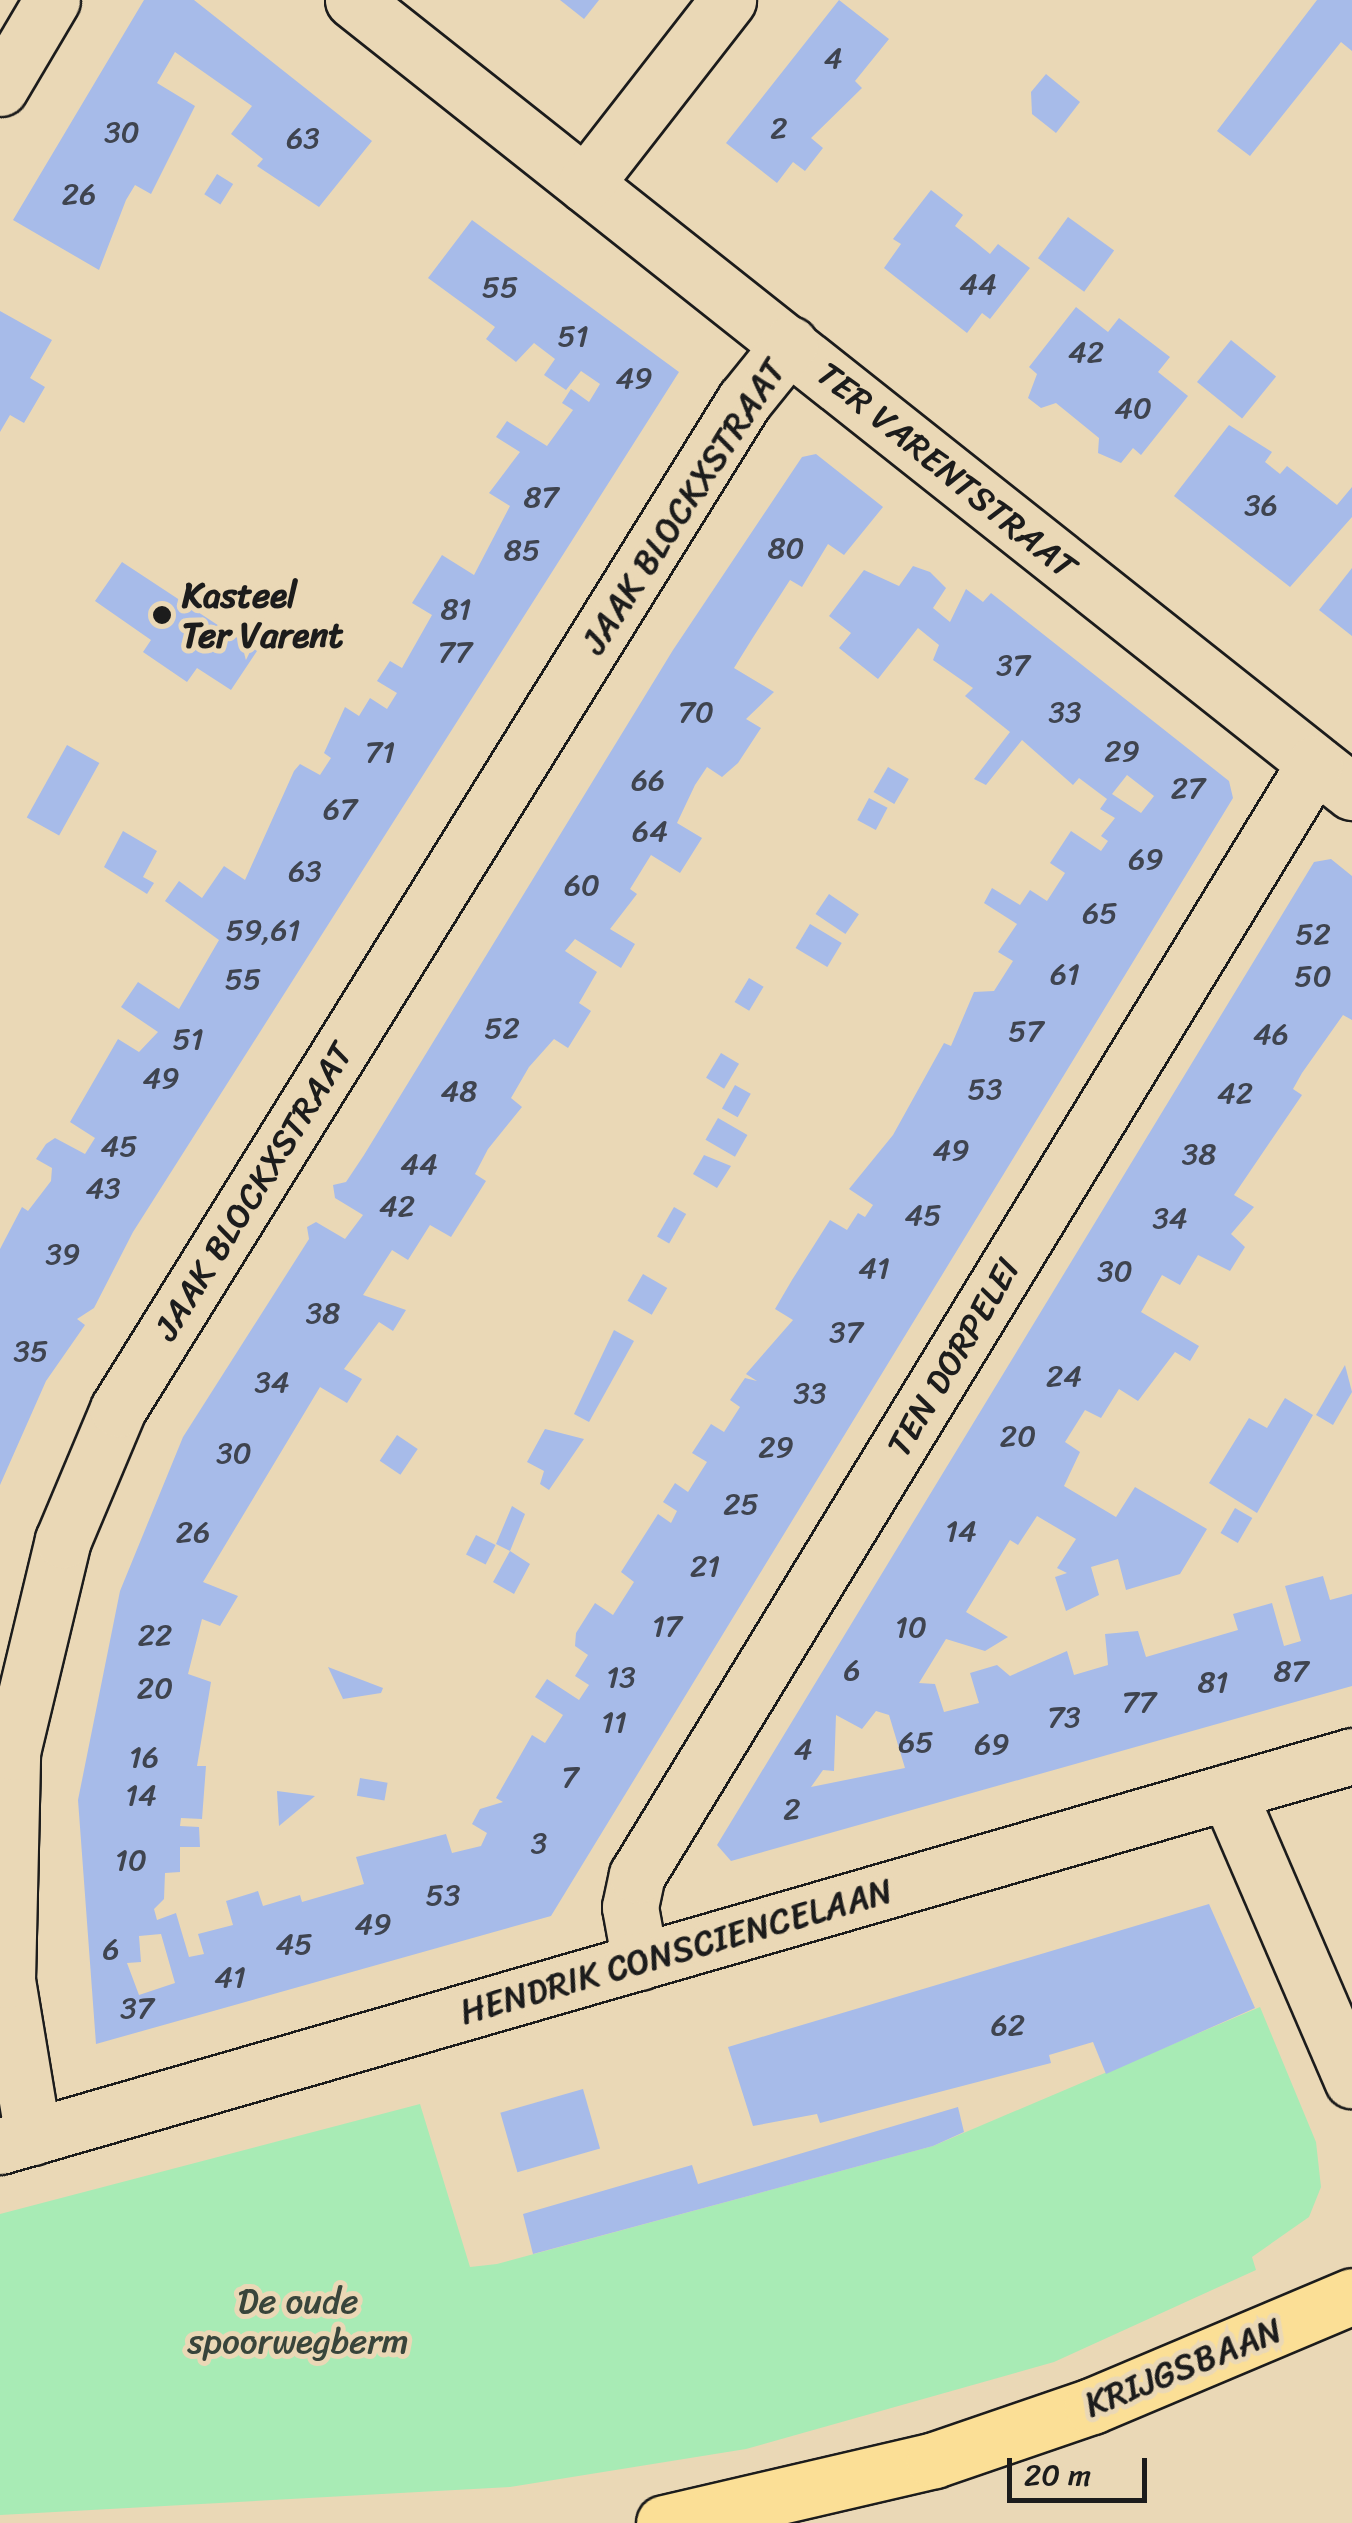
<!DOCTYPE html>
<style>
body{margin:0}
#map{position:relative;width:1352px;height:2523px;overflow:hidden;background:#ead8b6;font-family:Sriracha,sans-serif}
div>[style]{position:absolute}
.green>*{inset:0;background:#a8ebb5}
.building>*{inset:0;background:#a7bbe9;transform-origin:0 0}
.roads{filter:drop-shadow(2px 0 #1c1c1c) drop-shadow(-2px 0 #1c1c1c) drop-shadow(0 2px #1c1c1c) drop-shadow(0 -2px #1c1c1c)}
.minor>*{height:55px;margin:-27.5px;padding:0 27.5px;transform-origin:27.5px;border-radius:27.5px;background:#ead8b6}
.major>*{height:55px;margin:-27.5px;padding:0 27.5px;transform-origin:27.5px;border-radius:27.5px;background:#fbdf96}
.dots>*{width:28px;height:28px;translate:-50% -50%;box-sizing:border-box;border:5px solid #ead8b6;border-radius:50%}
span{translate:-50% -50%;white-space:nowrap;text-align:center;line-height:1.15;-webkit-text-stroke:10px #ead8b6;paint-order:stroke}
.number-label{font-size:30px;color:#3f444f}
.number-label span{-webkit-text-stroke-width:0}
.street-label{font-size:35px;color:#1c1c1c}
.poi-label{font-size:35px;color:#1c1c1c;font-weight:700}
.left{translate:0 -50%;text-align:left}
.park-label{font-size:35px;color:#38453b}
.scale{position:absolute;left:1007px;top:2458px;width:140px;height:45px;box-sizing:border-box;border:5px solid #1c1c1c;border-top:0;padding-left:12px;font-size:30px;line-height:35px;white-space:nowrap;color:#1c1c1c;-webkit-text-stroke:8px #ead8b6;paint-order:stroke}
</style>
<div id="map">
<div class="green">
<i style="clip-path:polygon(1260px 2007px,1316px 2142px,1321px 2187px,1309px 2217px,1252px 2257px,1256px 2270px,1054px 2362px,746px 2449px,510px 2487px,0 2515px,0 2214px,420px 2104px,470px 2267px,497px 2264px,933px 2146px)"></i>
</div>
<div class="building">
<i style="clip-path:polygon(144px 0,194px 0,372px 141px,319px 207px,257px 166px,263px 159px,231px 134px,252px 106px,175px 52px,157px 83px,195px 106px,151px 194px,135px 185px,126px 200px,99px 270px,13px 220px)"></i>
<i style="clip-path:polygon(560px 0,599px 0,584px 19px)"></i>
<i style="clip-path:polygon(839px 0,889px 39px,855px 81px,862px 88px,811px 138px,823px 148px,805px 171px,793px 162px,777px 183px,726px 143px)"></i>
<i style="clip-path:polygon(1317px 0,1352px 0,1352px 51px,1341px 42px,1250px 156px,1217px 131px)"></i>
<i style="clip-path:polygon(1046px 74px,1080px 102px,1056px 133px,1032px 114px,1031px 92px)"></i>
<i style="left:217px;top:174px;width:19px;height:24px;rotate:32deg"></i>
<i style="clip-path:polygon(931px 190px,963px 215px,955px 226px,973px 240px,990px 254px,998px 244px,1030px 268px,990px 319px,982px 313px,967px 333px,884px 268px,901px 244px,893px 239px)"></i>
<i style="left:1068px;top:217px;width:57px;height:51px;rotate:36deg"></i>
<i style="clip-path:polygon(472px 220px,679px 372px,133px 1232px,94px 1308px,77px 1319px,85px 1325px,46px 1381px,0 1485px,0 1249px,22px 1207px,28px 1211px,51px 1181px,52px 1168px,36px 1159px,46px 1144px,55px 1138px,85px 1154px,95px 1138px,70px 1122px,118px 1039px,139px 1052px,158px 1032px,121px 1007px,138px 982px,179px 1009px,219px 940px,165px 901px,179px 881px,202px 898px,224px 866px,245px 880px,294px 771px,300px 764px,320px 775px,331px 758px,324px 753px,345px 707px,359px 716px,370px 698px,387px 709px,397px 693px,377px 681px,390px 661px,402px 668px,432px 615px,412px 603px,442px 555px,474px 575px,510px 506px,489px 493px,520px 452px,496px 437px,507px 421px,547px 446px,573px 410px,562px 403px,571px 389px,589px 402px,600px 384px,581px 371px,566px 390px,544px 375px,555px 359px,534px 343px,516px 362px,486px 339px,495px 327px,428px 278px)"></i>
<i style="clip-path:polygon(1076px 307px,1108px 332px,1119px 318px,1170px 357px,1158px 372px,1188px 396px,1141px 455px,1133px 448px,1121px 463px,1098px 453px,1099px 438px,1056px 403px,1041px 408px,1028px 398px,1037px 374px,1029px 367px)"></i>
<i style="clip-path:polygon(0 311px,52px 340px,30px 378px,45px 387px,24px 423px,10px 415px,0 432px)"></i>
<i style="left:1231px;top:340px;width:58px;height:54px;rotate:39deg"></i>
<i style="clip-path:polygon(1229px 425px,1272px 452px,1265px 462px,1280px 474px,1287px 466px,1337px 505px,1352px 487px,1352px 517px,1290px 587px,1174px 496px)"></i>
<i style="clip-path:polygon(evenodd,816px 454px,883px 507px,844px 555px,828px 544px,802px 587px,790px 580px,752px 639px,734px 668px,774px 692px,746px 719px,761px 728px,738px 763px,722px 777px,707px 767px,695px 785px,677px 823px,702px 838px,680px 873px,651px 855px,630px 889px,637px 894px,610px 929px,635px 944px,621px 968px,575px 939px,565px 951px,597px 972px,579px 1003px,591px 1011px,568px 1048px,554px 1039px,529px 1067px,511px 1098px,522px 1107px,488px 1149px,475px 1174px,486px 1181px,451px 1237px,430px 1225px,408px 1260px,392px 1250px,363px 1295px,406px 1310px,393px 1331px,379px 1322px,344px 1369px,362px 1379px,347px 1403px,320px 1387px,203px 1582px,238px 1596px,220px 1626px,202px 1619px,188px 1674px,211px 1682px,197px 1766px,206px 1766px,202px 1819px,181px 1818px,180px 1826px,199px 1827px,200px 1847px,180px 1847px,180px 1872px,165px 1873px,164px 1899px,154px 1909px,157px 1920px,176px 1913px,189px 1957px,204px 1954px,198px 1934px,233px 1925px,226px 1901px,258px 1891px,263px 1906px,300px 1895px,302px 1902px,364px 1884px,356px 1857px,446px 1834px,452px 1853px,481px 1846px,487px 1833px,472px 1824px,480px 1809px,503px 1802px,496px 1798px,532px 1735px,545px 1743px,563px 1715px,535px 1697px,547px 1679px,579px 1700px,589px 1685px,575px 1676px,588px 1655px,575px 1646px,576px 1633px,595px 1603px,613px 1615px,634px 1582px,621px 1572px,658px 1514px,671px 1523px,677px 1511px,663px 1502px,675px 1483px,688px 1492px,707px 1462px,692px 1453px,711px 1424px,724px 1432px,740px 1407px,730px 1400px,745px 1378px,757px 1381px,746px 1374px,793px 1320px,775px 1309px,792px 1280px,830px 1220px,847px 1230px,858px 1213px,865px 1217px,873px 1205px,849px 1189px,893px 1135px,944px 1043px,951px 1046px,974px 992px,994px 991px,1013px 961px,998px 952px,1017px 924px,984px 903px,992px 888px,1020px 905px,1030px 890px,1047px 901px,1065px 873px,1050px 863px,1071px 831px,1101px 851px,1108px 841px,1101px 836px,1115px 818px,1100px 809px,1107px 799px,1079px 778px,1073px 785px,1022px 740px,986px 785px,974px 779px,1010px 732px,965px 696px,973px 688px,933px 660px,939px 645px,918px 628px,878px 679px,839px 648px,851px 633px,829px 616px,864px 570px,899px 586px,913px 566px,930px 572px,946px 588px,933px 608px,950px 622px,966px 589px,983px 602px,991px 593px,1229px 781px,1233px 798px,551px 1916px,96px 2044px,78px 1800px,120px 1591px,183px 1437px,309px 1239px,307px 1227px,316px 1222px,345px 1239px,363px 1215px,335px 1198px,333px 1185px,346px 1182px,364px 1155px,673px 650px,802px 457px,816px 454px,1127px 775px,1154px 796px,1141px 813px,1112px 794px,1127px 775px,816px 454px,161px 1934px,175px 1983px,139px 1995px,127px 1963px,141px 1962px,139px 1936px,161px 1934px)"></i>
<i style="clip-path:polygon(122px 562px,257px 651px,231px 690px,197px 668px,187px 682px,143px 652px,151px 640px,95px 601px)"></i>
<i style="clip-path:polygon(1352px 568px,1352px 636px,1319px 610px)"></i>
<i style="left:67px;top:745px;width:37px;height:83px;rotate:29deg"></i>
<i style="left:888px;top:767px;width:24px;height:29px;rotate:30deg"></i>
<i style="left:869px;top:798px;width:21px;height:25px;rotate:28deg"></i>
<i style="clip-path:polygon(123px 831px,157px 851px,143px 877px,154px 883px,147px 894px,104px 867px)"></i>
<i style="clip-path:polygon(evenodd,1331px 859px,1352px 876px,1352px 1020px,1343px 1015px,1302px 1073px,1293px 1089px,1302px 1095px,1234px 1195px,1254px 1207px,1231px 1234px,1245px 1247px,1230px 1271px,1198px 1255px,1180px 1285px,1162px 1275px,1141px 1312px,1199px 1346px,1190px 1361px,1175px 1352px,1138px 1401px,1119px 1389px,1101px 1418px,1085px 1410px,1065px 1442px,1080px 1452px,1064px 1486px,1116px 1517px,1135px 1487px,1207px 1529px,1180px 1574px,1126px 1590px,1118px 1559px,1091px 1567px,1099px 1595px,1066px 1611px,1055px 1577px,1067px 1573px,1057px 1568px,1076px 1539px,1037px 1516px,1018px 1545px,1010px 1540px,966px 1612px,1008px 1637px,985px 1651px,946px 1639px,919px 1683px,935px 1684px,944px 1712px,979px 1703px,970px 1673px,997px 1665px,1010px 1676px,1067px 1651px,1074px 1675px,1108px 1665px,1105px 1634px,1138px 1631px,1146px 1657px,1238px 1630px,1233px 1614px,1272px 1603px,1284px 1646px,1301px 1641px,1285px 1586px,1323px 1576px,1330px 1600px,1352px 1594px,1352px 1686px,731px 1861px,717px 1845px,1314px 862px,1331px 859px,876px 1711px,889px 1715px,905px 1768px,811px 1787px,823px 1770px,834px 1771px,836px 1715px,862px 1729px,876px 1711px)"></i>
<i style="left:829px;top:894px;width:36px;height:24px;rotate:34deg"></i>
<i style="left:810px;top:924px;width:37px;height:28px;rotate:31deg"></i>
<i style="left:749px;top:978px;width:17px;height:28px;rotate:31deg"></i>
<i style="left:721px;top:1053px;width:21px;height:29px;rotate:31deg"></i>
<i style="left:735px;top:1085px;width:18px;height:27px;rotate:29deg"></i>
<i style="left:718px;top:1118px;width:34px;height:25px;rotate:30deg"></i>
<i style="clip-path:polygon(704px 1155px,731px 1166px,717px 1188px,693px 1174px)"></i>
<i style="left:674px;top:1207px;width:14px;height:34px;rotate:30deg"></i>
<i style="left:643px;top:1274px;width:28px;height:31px;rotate:30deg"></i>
<i style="clip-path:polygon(614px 1330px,634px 1341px,589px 1422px,574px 1414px)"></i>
<i style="clip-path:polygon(1345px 1365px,1352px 1392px,1333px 1425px,1316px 1415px)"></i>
<i style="clip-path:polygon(1285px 1398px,1313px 1415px,1257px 1513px,1209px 1483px,1249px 1418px,1267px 1428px)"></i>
<i style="clip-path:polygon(545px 1429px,584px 1439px,549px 1490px,540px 1484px,544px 1471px,527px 1462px)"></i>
<i style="left:397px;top:1435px;width:25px;height:31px;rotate:34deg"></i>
<i style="clip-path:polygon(512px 1506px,525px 1514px,510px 1551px,530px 1564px,514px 1594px,493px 1582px,510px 1551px,496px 1544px)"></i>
<i style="left:1235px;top:1508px;width:20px;height:29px;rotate:30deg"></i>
<i style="left:476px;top:1535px;width:22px;height:22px;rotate:27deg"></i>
<i style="clip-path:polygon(328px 1667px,383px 1688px,381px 1693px,343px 1699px)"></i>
<i style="left:360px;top:1778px;width:28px;height:18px;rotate:10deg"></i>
<i style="clip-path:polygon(277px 1791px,315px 1796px,279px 1826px)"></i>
<i style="clip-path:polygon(1209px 1904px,1255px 2008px,1106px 2074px,1093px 2042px,1049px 2055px,1051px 2063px,820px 2123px,817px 2114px,753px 2126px,728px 2047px)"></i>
<i style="left:583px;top:2089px;width:62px;height:86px;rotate:74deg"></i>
<i style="clip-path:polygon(958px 2107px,964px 2132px,933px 2146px,533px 2254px,523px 2214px,692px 2165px,698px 2184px)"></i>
</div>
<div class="roads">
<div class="minor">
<i style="left:353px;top:0;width:1275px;rotate:38.41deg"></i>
<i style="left:0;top:88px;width:102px;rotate:-59.4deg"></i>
<i style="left:585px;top:184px;width:233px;rotate:-52.1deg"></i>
<i style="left:1228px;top:1792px;width:314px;rotate:66.7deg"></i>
<i style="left:640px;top:1962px;width:56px;rotate:-100.3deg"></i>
<i style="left:630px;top:1907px;width:33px;rotate:-78deg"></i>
<i style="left:637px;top:1875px;width:1302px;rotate:-58.63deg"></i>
<i style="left:33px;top:2137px;width:159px;rotate:-99.4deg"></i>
<i style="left:7px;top:1980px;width:228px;rotate:-88.7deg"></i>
<i style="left:12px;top:1752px;width:218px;rotate:-76.5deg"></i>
<i style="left:63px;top:1540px;width:142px;rotate:-67.2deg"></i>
<i style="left:118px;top:1409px;width:1187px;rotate:-58.16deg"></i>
<i style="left:744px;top:401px;width:73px;rotate:-51.1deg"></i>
<i style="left:0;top:2146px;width:1407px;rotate:-16.09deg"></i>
</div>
<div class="major">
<i style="left:664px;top:2523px;width:277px;rotate:-13.1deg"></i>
<i style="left:934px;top:2460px;width:167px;rotate:-18.9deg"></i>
<i style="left:1092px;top:2406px;width:282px;rotate:-22.9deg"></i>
</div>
</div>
<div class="dots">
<i style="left:162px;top:615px;background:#1c1c1c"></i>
</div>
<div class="number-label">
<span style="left:833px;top:58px">4</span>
<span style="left:779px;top:128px">2</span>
<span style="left:122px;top:132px">30</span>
<span style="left:303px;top:138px">63</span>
<span style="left:79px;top:194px">26</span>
<span style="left:978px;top:284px">44</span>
<span style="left:500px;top:287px">55</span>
<span style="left:573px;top:336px">51</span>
<span style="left:1086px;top:352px">42</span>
<span style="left:634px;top:378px">49</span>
<span style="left:1133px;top:408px">40</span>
<span style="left:541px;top:497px">87</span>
<span style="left:1261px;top:505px">36</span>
<span style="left:786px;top:548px">80</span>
<span style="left:522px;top:550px">85</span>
<span style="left:456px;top:609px">81</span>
<span style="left:455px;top:652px">77</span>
<span style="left:1013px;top:665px">37</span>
<span style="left:696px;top:712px">70</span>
<span style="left:1065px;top:712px">33</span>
<span style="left:1122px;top:751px">29</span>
<span style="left:380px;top:752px">71</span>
<span style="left:648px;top:780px">66</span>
<span style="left:1188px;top:788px">27</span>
<span style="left:340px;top:809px">67</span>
<span style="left:650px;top:831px">64</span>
<span style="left:1146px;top:859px">69</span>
<span style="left:305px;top:871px">63</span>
<span style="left:582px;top:885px">60</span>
<span style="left:1100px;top:913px">65</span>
<span style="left:263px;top:930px">59,61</span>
<span style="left:1313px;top:934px">52</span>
<span style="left:1065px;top:974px">61</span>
<span style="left:1313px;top:976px">50</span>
<span style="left:243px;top:979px">55</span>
<span style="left:502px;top:1028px">52</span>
<span style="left:1026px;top:1031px">57</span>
<span style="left:1271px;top:1034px">46</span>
<span style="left:188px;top:1039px">51</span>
<span style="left:161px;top:1078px">49</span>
<span style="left:985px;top:1089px">53</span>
<span style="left:459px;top:1091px">48</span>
<span style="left:1235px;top:1093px">42</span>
<span style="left:119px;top:1146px">45</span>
<span style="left:951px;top:1150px">49</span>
<span style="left:1199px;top:1154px">38</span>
<span style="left:419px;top:1164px">44</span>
<span style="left:103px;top:1188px">43</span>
<span style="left:397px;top:1206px">42</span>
<span style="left:923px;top:1215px">45</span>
<span style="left:1170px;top:1218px">34</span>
<span style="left:63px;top:1254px">39</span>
<span style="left:874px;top:1268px">41</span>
<span style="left:1115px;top:1271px">30</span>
<span style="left:323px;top:1313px">38</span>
<span style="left:846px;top:1332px">37</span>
<span style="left:31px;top:1351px">35</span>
<span style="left:1064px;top:1376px">24</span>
<span style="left:272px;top:1382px">34</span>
<span style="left:810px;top:1393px">33</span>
<span style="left:1018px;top:1436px">20</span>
<span style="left:776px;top:1447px">29</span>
<span style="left:234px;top:1453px">30</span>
<span style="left:741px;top:1504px">25</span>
<span style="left:961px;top:1531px">14</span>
<span style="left:193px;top:1532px">26</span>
<span style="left:705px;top:1566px">21</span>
<span style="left:667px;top:1626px">17</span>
<span style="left:911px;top:1627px">10</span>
<span style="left:155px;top:1635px">22</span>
<span style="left:852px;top:1670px">6</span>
<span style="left:1291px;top:1671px">87</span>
<span style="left:621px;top:1677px">13</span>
<span style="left:1213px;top:1682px">81</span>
<span style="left:155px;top:1688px">20</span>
<span style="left:1139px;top:1702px">77</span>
<span style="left:1064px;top:1717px">73</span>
<span style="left:614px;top:1722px">11</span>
<span style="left:916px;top:1742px">65</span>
<span style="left:992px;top:1744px">69</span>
<span style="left:803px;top:1749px">4</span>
<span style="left:144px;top:1757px">16</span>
<span style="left:570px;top:1777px">7</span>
<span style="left:141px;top:1795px">14</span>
<span style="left:792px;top:1809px">2</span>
<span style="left:539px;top:1843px">3</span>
<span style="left:131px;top:1860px">10</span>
<span style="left:443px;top:1895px">53</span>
<span style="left:373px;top:1924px">49</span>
<span style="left:294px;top:1944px">45</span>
<span style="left:111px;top:1949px">6</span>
<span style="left:230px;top:1977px">41</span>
<span style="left:137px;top:2008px">37</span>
<span style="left:1008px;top:2025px">62</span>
</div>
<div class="street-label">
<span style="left:947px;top:470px;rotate:39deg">TER VARENTSTRAAT</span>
<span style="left:683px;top:506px;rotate:-57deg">JAAK BLOCKXSTRAAT</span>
<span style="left:253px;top:1191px;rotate:-58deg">JAAK BLOCKXSTRAAT</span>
<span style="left:953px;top:1357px;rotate:-59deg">TEN DORPELEI</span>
<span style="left:676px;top:1951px;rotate:-16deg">HENDRIK CONSCIENCELAAN</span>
<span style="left:1183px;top:2367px;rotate:-22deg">KRIJGSBAAN</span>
</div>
<div class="poi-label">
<span class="left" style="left:182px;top:615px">Kasteel<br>Ter Varent</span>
</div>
<div class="park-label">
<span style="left:298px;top:2321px">De oude<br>spoorwegberm</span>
</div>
<div class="scale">20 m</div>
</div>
